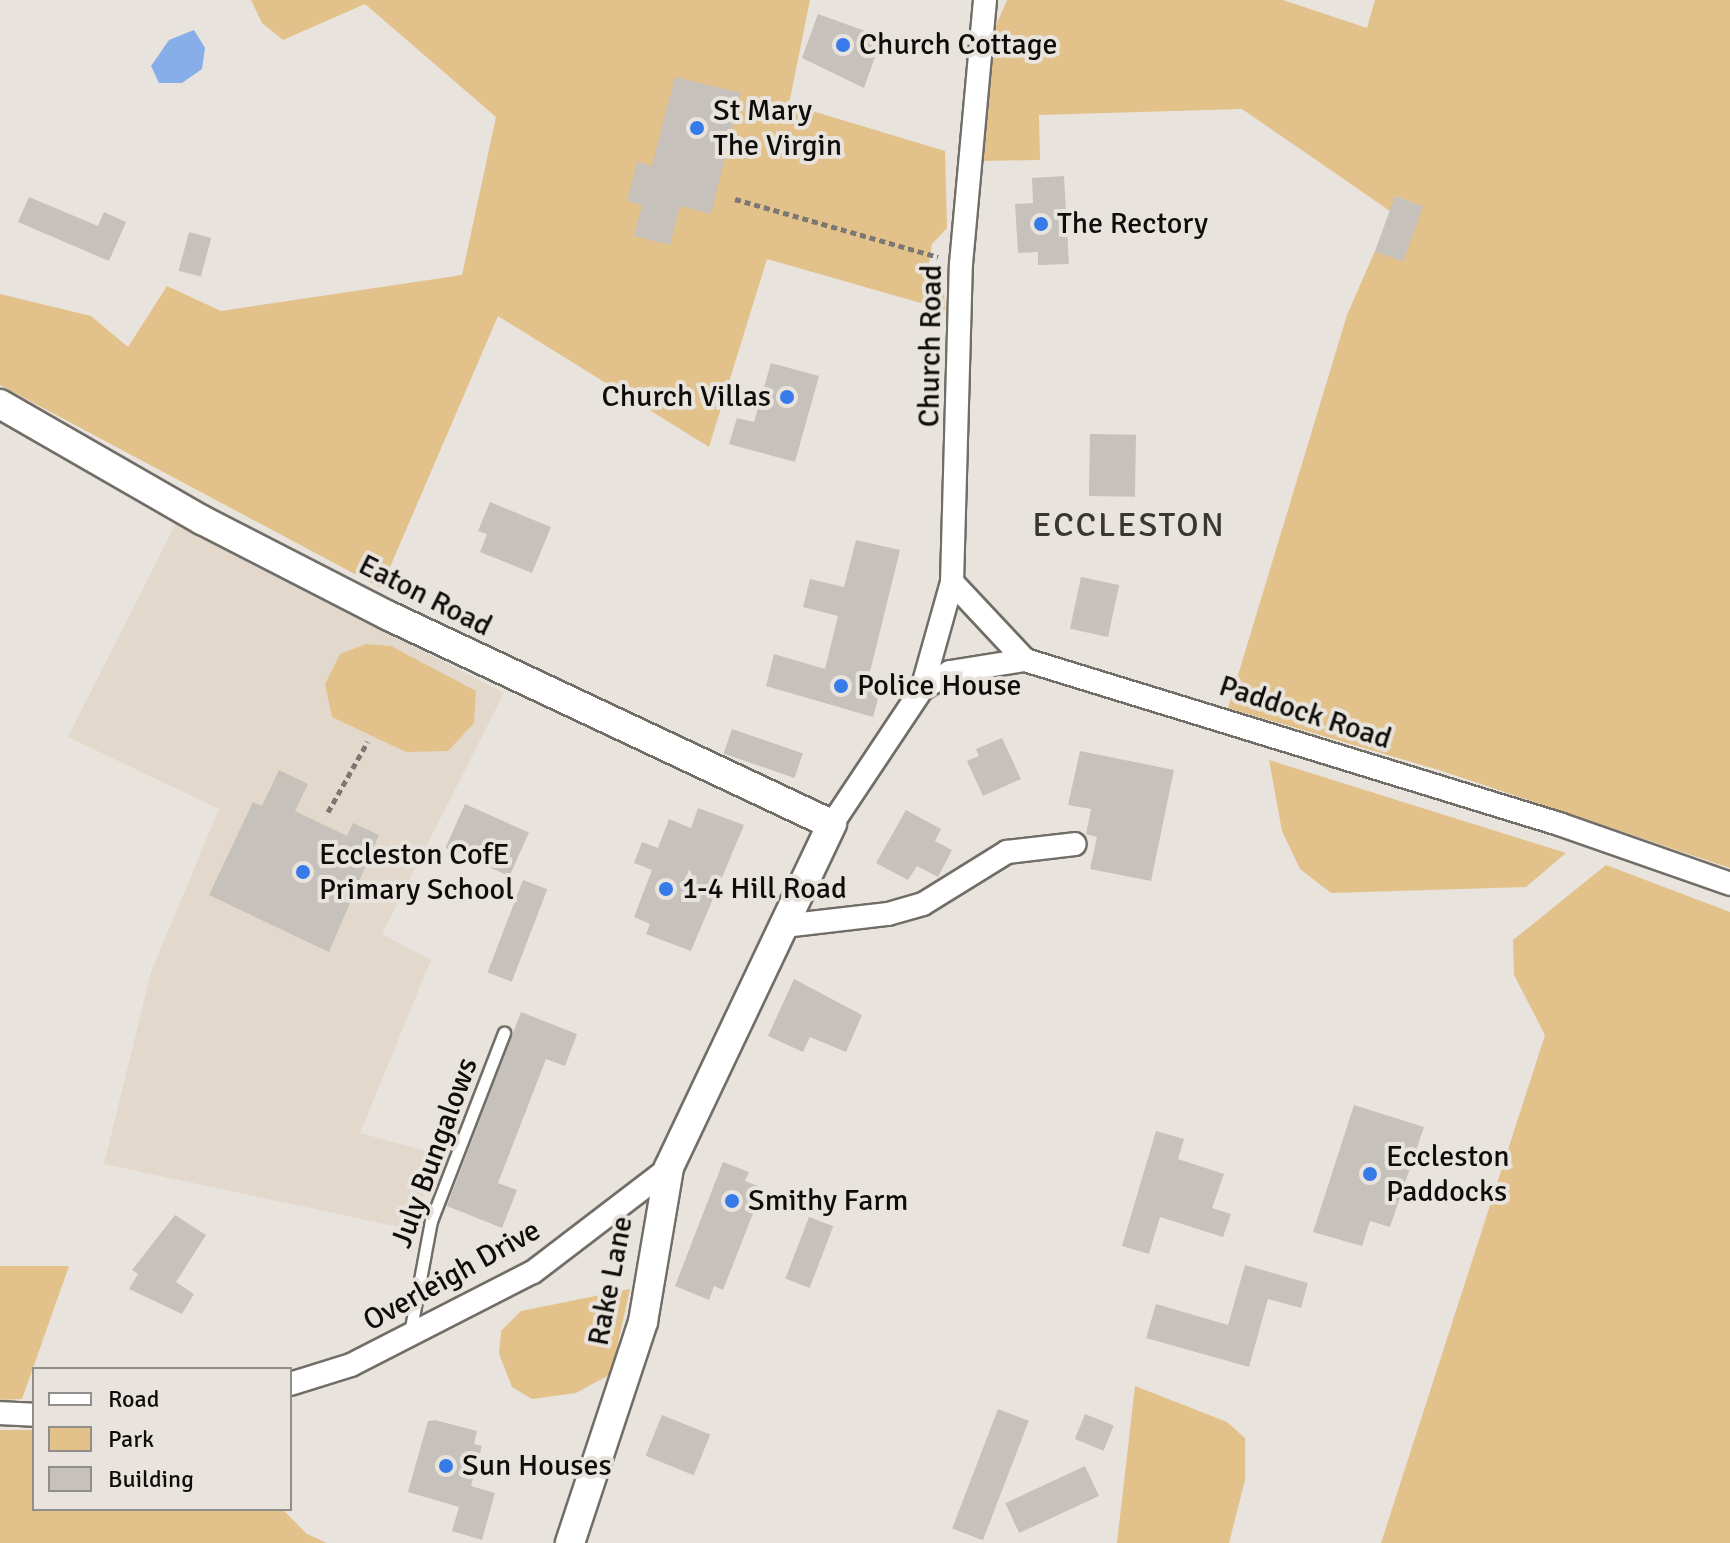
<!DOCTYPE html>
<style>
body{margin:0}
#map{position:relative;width:1730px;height:1543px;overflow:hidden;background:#e8e4dd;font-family:Signika,sans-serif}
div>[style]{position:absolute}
.built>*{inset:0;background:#e2d9cc}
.green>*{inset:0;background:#e2c18b}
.water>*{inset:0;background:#88aeea}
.building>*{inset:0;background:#c6c1ba;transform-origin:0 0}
.path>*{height:5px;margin-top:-2.5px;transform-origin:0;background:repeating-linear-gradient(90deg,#7b7873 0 6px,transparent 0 10px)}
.roads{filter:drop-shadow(2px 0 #716d67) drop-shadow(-2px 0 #716d67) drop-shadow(0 2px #716d67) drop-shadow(0 -2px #716d67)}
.service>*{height:11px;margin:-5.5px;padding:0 5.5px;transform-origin:5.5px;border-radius:5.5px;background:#fff}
.minor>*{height:22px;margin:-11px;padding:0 11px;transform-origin:11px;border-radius:11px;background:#fff}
.tertiary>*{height:28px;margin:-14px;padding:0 14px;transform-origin:14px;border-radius:14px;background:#fff}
.dots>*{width:22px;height:22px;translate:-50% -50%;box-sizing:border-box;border:4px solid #e8e4dd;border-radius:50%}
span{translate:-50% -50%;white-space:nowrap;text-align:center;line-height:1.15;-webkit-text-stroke:8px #e8e4dd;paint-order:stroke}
.poi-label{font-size:30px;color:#0f0d0b}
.left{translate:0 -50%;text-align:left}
.right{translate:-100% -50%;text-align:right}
.street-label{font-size:30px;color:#0f0d0b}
.quarter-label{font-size:34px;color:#3a3731;letter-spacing:2px}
.legend{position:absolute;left:32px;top:1367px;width:260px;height:144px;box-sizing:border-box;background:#e8e4dd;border:2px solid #918e89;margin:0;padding:10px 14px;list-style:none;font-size:24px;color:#0f0d0b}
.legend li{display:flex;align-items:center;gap:16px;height:40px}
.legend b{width:40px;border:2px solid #918e89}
</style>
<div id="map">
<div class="built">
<i style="clip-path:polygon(176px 523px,504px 693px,382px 934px,431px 960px,360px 1133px,437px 1154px,413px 1230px,104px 1164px,151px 972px,219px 809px,68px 737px)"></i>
</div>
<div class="green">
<i style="clip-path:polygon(251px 0,810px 0,789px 104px,945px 151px,947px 228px,932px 244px,928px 270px,944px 292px,945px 310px,767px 259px,709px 447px,498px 316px,381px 588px,0 385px,0 294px,91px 316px,128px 347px,167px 286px,221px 311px,462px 275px,496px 117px,365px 4px,283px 40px,262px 23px)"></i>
<i style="clip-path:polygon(1007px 0,1283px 0,1367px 28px,1375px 0,1730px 0,1730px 868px,1442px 771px,1228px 708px,1347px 315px,1375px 251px,1402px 261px,1422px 206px,1396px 196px,1390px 211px,1242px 109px,1039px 115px,1040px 160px,981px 161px,991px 37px)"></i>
<i style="clip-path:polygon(366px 644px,391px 646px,476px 691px,474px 723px,448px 751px,406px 752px,332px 717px,325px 684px,340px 654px)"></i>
<i style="clip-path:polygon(1269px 760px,1566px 853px,1526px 887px,1331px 893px,1300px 869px,1282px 831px)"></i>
<i style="clip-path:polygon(1606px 865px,1730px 912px,1730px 1543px,1381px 1543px,1545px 1035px,1514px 975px,1513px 940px)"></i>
<i style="clip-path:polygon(0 1266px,69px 1266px,22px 1399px,0 1400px)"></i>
<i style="clip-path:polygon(630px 1289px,611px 1374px,576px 1393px,532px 1399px,512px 1387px,499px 1354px,501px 1331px,521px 1311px)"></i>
<i style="clip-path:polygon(1135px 1386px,1227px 1422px,1245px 1438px,1245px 1480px,1229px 1543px,1117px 1543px)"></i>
<i style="clip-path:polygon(0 1430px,34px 1430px,34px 1509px,282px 1509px,307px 1534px,327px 1543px,0 1543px)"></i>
</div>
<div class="water">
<i style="clip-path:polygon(194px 30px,205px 48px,202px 69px,182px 83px,159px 83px,151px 66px,169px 40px)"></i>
</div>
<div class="building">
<i style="clip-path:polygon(818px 14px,882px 37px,864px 88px,802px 58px)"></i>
<i style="clip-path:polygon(675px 77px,741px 93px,711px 214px,680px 206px,670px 245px,634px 236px,642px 205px,627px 201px,637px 162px,652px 166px)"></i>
<i style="clip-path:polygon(1064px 176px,1069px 264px,1038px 265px,1038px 252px,1018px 253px,1015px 204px,1033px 203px,1032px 178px)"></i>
<i style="left:1395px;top:196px;width:30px;height:59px;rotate:20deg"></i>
<i style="clip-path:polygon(29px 197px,98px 226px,104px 212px,126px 222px,109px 261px,18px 222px)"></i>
<i style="left:189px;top:232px;width:23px;height:40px;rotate:15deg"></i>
<i style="clip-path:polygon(771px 363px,819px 376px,795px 462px,729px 444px,737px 418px,754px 422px)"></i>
<i style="left:1090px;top:434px;width:46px;height:62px;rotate:1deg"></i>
<i style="clip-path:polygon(490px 502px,551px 527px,532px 573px,480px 552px,487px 534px,478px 531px)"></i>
<i style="clip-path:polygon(856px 540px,900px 550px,868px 680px,882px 684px,873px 717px,766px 686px,774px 654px,825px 669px,838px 616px,803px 607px,810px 579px,844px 587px)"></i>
<i style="left:1081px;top:577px;width:39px;height:53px;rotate:12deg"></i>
<i style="left:732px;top:729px;width:75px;height:26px;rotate:19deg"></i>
<i style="clip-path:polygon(1002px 738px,1021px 779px,983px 796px,967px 761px,979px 756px,976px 749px)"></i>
<i style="clip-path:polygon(1080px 751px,1174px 770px,1151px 881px,1090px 869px,1097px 837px,1086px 834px,1091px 809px,1068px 805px)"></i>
<i style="clip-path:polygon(279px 770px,308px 784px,295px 811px,347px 836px,353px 823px,379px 835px,329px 952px,209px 895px,253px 802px,262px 806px)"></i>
<i style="left:465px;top:804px;width:70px;height:48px;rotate:24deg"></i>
<i style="clip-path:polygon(698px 808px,744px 825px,691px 951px,646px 934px,650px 924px,634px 917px,652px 870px,634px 863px,642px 842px,658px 848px,669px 819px,691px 828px)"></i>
<i style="clip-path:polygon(906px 810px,941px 829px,935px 841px,952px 850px,938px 877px,917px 866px,908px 880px,876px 863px)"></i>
<i style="left:523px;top:880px;width:26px;height:99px;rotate:21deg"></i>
<i style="clip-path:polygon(794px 979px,862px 1015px,846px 1052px,810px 1037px,803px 1052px,768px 1036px)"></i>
<i style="clip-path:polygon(521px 1012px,577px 1034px,565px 1066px,546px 1059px,498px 1183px,517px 1190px,502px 1228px,447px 1206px)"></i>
<i style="clip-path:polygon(1354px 1105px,1424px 1127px,1390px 1227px,1370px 1221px,1362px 1246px,1313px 1232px)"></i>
<i style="clip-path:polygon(1156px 1131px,1184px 1139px,1178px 1159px,1224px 1174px,1212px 1208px,1231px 1214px,1223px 1237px,1160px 1217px,1149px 1254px,1122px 1246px)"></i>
<i style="clip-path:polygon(723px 1162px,749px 1172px,745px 1181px,763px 1188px,723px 1290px,714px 1286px,709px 1300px,675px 1286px)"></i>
<i style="clip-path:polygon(175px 1215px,206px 1235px,176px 1282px,194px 1294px,182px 1314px,129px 1289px,138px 1274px,132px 1270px)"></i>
<i style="left:809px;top:1217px;width:26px;height:66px;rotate:21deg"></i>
<i style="clip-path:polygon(1245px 1265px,1308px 1283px,1301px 1308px,1268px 1299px,1249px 1367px,1146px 1338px,1156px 1304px,1228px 1325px)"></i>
<i style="left:998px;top:1409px;width:33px;height:128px;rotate:21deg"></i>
<i style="left:1085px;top:1414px;width:31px;height:27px;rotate:22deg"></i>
<i style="left:662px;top:1415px;width:52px;height:44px;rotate:22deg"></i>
<i style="clip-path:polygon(435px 1420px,477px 1431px,474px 1444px,482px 1446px,471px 1486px,495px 1493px,482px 1540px,452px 1531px,459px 1507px,408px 1492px,428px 1421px)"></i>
<i style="left:1085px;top:1466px;width:33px;height:88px;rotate:65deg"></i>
</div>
<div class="path">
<i style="left:735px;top:199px;width:211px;rotate:15.9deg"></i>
<i style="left:328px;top:812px;width:81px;rotate:-60.6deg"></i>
</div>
<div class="roads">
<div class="service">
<i style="left:410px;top:1333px;width:114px;rotate:-79.4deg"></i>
<i style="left:431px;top:1221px;width:202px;rotate:-68.8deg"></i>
</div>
<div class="minor">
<i style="left:952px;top:582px;width:107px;rotate:46.9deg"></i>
<i style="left:922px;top:689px;width:111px;rotate:-74.3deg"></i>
<i style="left:952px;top:582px;width:318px;rotate:-88.4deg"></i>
<i style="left:961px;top:264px;width:265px;rotate:-84.8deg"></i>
<i style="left:832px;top:824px;width:162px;rotate:-56.3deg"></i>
<i style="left:922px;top:689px;width:33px;rotate:-31deg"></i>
<i style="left:950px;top:672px;width:76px;rotate:-9.1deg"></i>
<i style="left:1025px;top:660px;width:559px;rotate:17.07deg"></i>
<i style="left:1559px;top:824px;width:181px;rotate:19.3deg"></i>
<i style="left:784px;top:926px;width:105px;rotate:-6.6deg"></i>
<i style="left:888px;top:914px;width:36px;rotate:-16deg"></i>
<i style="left:923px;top:904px;width:99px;rotate:-31.8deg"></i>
<i style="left:1007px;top:852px;width:68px;rotate:-6.7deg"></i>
<i style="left:290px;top:1384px;width:64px;rotate:-17.3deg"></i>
<i style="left:351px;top:1365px;width:204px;rotate:-27.1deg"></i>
<i style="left:533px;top:1272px;width:171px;rotate:-37.4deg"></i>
<i style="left:0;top:1413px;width:34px;rotate:3deg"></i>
</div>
<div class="tertiary">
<i style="left:0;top:404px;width:233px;rotate:29.9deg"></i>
<i style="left:202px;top:520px;width:210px;rotate:27.2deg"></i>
<i style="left:389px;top:616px;width:489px;rotate:25.2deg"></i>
<i style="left:832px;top:824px;width:381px;rotate:115.4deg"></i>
<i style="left:669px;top:1168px;width:156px;rotate:99.6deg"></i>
<i style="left:643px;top:1322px;width:233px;rotate:108.3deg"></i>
</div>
</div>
<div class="dots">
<i style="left:843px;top:45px;background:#367be8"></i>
<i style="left:697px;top:128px;background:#367be8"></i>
<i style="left:1041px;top:224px;background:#367be8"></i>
<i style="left:787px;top:397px;background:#367be8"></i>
<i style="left:841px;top:686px;background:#367be8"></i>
<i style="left:303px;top:872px;background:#367be8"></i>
<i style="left:666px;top:889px;background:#367be8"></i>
<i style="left:1370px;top:1174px;background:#367be8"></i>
<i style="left:732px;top:1201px;background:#367be8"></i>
<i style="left:446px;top:1466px;background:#367be8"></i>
</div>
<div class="poi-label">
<span class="left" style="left:859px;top:45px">Church Cottage</span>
<span class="left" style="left:713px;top:128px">St Mary<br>The Virgin</span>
<span class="left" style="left:1057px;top:224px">The Rectory</span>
<span class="right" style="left:771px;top:397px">Church Villas</span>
<span class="left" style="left:857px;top:686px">Police House</span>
<span class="left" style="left:319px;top:872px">Eccleston CofE<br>Primary School</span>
<span class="left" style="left:682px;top:889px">1-4 Hill Road</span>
<span class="left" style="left:1386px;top:1174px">Eccleston<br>Paddocks</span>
<span class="left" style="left:748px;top:1201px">Smithy Farm</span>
<span class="left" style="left:462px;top:1466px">Sun Houses</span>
</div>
<div class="street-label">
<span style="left:931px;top:346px;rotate:-89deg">Church Road</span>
<span style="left:425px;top:596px;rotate:27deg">Eaton Road</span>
<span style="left:1305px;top:713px;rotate:18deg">Paddock Road</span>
<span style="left:435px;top:1153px;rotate:-70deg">July Bungalows</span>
<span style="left:452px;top:1276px;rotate:-29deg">Overleigh Drive</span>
<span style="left:611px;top:1281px;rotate:-79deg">Rake Lane</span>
</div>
<div class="quarter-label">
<span style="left:1129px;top:526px">ECCLESTON</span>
</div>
<ul class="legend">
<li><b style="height:10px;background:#fff"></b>Road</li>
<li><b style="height:22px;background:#e2c18b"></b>Park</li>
<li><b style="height:22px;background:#c6c1ba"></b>Building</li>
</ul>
</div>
